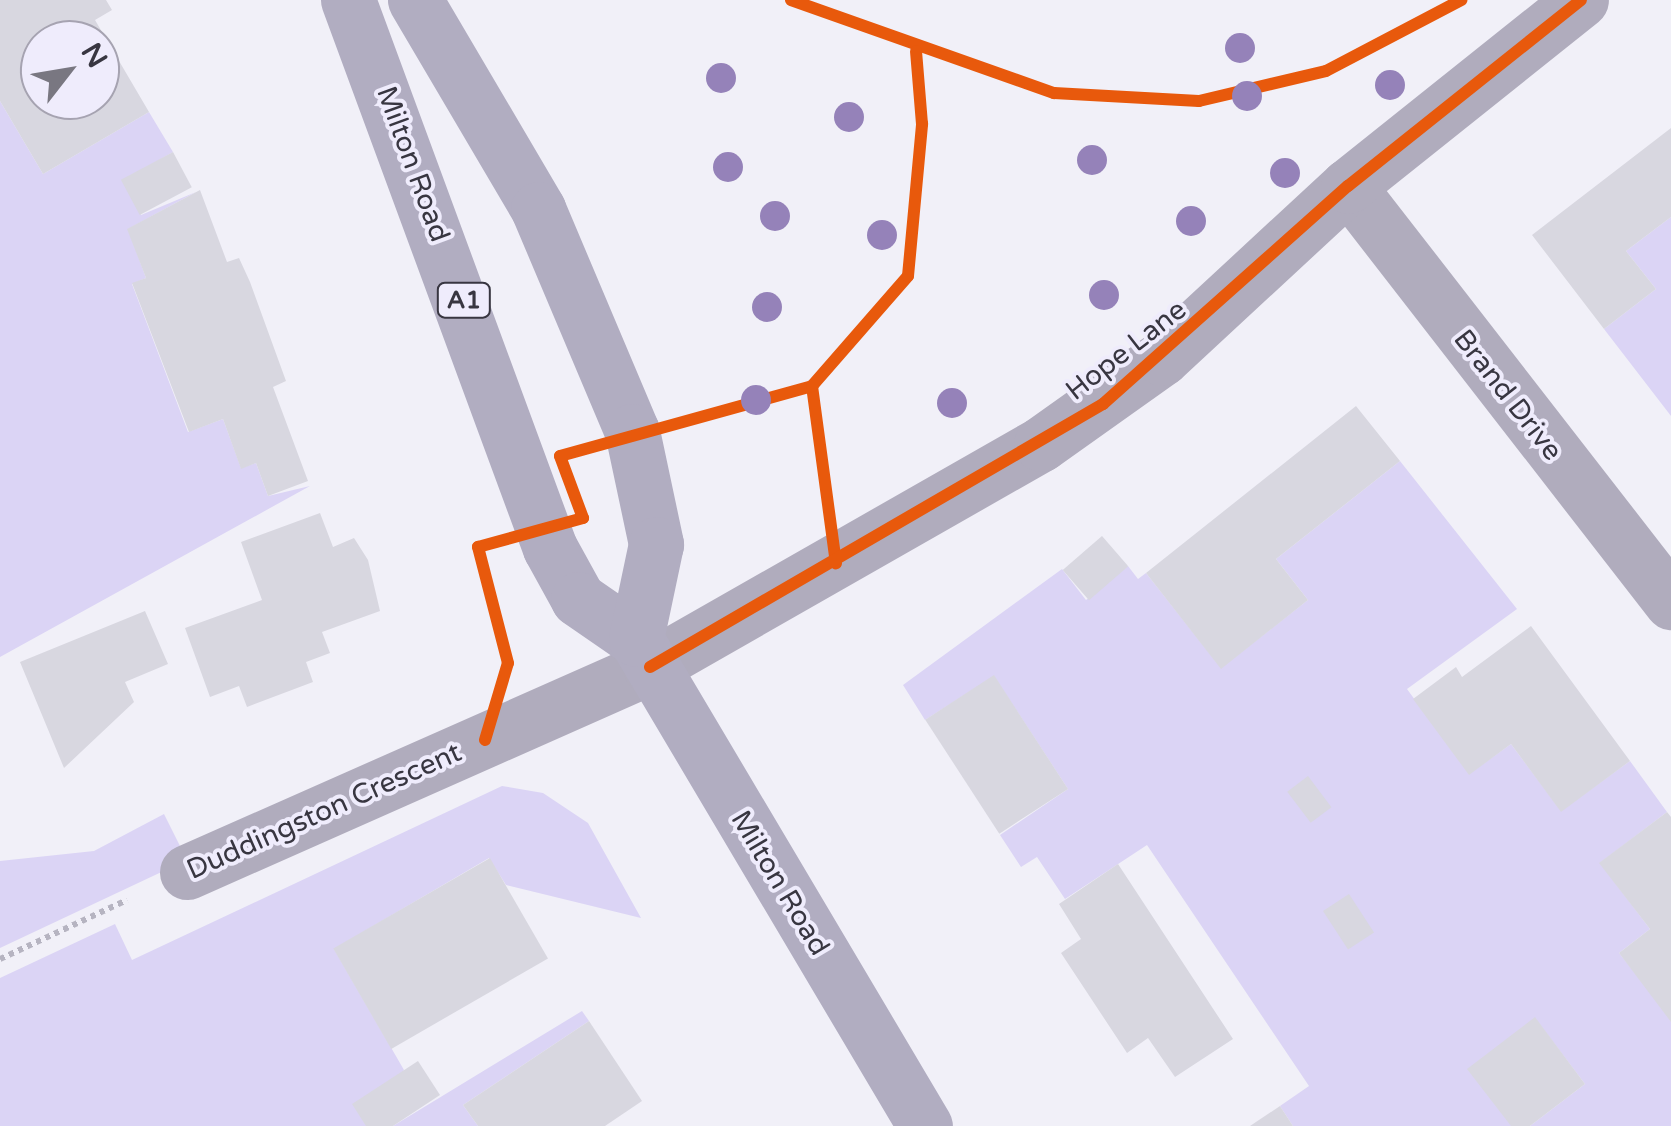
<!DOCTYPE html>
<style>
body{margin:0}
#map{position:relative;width:1671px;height:1126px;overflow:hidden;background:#f1f0f8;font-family:"Varela Round",sans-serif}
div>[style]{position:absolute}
.green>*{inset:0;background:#dbd4f5}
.building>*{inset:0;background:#d8d7e0;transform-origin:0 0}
.path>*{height:6px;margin-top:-3px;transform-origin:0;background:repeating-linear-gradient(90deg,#b6b4c1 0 5px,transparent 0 10px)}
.minor>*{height:55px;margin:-27.5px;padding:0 27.5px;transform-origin:27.5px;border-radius:27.5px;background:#b0acbd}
.major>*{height:55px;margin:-27.5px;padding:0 27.5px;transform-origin:27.5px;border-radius:27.5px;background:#b1adc1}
.cycleway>*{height:12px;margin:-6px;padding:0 6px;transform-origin:6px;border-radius:6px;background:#e8590c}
.trees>*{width:30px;height:30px;margin:-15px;border-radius:50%;background:#9582b9}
span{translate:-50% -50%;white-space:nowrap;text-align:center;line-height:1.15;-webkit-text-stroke:8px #efecfc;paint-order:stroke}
.shield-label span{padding:2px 8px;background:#efecfc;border:2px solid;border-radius:8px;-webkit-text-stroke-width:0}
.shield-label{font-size:25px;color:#383641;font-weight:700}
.street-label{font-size:28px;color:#383641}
.north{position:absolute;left:20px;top:20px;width:100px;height:100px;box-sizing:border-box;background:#efecfc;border:2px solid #a6a3b1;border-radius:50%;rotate:59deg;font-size:28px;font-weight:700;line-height:40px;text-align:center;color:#383641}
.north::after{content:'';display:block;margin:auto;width:35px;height:45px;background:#797781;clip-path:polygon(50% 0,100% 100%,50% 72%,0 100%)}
</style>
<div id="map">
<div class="green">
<i style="clip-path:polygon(0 101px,43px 174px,149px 112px,173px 152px,123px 181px,141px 215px,196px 192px,128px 229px,146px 278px,132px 284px,188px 432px,223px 419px,241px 468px,256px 463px,268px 496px,310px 486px,0 657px)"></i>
<i style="clip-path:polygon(1671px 217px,1671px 416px,1604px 329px,1656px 289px,1626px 251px)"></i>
<i style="clip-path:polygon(1400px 461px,1517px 609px,1407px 689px,1469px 774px,1511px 744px,1561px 811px,1630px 761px,1667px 812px,1600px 863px,1650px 929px,1619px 953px,1671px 1018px,1671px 1126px,1530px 1126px,1585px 1084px,1535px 1018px,1511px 1126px,1293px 1126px,1280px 1106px,1309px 1086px,1147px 845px,1065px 899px,1037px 857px,1021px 867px,1000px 835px,1068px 789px,994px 676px,925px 720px,903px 685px,1062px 569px,1086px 600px,1128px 566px,1138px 579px,1146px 573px,1221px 668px,1308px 600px,1276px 559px)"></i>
<i style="clip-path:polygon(502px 786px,543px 793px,588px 823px,641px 918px,506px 885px,489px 858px,334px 949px,404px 1070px,366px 1126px,0 1126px,0 978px,115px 924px,132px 960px)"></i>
<i style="clip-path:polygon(164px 814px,187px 860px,0 948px,0 861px,94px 851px)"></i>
<i style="clip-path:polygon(582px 1011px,589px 1021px,463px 1105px,478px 1126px,393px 1126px)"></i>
</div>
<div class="building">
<i style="clip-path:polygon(evenodd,0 0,106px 0,112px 10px,95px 20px,149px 112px,43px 174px,0 101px,0 0,40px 40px,100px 40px,100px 100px,40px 100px,40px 40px)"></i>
<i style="clip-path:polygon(1671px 128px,1671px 217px,1626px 251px,1656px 289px,1604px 329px,1532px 235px)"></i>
<i style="left:173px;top:152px;width:40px;height:59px;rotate:62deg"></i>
<i style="clip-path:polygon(200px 190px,227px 262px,239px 258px,250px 282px,286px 381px,273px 387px,308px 481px,268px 496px,256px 463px,241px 469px,223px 419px,189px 432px,132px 283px,146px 278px,127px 229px)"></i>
<i style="clip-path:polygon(1356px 406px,1400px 461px,1276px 559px,1308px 600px,1221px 669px,1146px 573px)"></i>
<i style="clip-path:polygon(320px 513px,333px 547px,354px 538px,368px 560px,380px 611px,322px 632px,330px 653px,306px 662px,313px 682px,247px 707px,239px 686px,210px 697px,185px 628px,262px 600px,241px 542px)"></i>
<i style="left:1102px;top:536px;width:40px;height:52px;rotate:49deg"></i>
<i style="clip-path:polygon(145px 611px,168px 664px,125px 682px,134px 702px,64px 768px,20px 662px)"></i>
<i style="clip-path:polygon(1531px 626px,1630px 761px,1561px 812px,1511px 744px,1469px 775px,1413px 699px,1456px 667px,1462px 677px)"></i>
<i style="left:994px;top:675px;width:136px;height:82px;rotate:57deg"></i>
<i style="left:1308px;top:776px;width:39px;height:26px;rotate:53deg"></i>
<i style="clip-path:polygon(1667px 812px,1671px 817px,1671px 1022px,1619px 953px,1650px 929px,1599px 863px)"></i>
<i style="left:490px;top:858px;width:116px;height:181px;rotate:60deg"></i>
<i style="clip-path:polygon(1118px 864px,1233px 1039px,1175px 1077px,1148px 1038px,1127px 1053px,1061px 953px,1081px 939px,1059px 904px)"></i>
<i style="left:1349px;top:894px;width:46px;height:31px;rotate:57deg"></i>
<i style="clip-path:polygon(1535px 1017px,1585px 1084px,1530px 1126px,1511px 1126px,1467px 1069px)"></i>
<i style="clip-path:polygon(589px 1021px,642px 1101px,605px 1126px,478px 1126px,463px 1105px)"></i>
<i style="clip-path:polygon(418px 1061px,440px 1095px,393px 1126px,366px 1126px,352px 1104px)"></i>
<i style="clip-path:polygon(1280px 1106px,1293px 1126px,1250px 1126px)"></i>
</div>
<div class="path">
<i style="left:0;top:959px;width:140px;rotate:-24.9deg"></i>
</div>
<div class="minor">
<i style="left:1348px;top:186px;width:527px;rotate:52.17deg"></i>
<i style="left:187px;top:872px;width:506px;rotate:-23.88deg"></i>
<i style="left:650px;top:667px;width:450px;rotate:-29.7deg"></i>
<i style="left:1041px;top:444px;width:148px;rotate:-35.4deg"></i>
<i style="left:1162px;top:358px;width:253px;rotate:-42.8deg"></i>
<i style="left:1348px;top:186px;width:298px;rotate:-38.6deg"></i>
</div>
<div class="major">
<i style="left:348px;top:0;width:584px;rotate:69.77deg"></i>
<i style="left:550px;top:548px;width:58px;rotate:61.2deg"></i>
<i style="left:578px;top:599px;width:70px;rotate:34.6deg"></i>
<i style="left:636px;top:639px;width:566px;rotate:59.31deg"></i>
<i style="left:415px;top:0;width:243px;rotate:59.5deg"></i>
<i style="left:538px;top:209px;width:241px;rotate:67.1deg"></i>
<i style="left:632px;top:431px;width:116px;rotate:78deg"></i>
<i style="left:656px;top:544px;width:97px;rotate:101.9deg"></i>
</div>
<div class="cycleway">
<i style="left:791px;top:0;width:279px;rotate:19.5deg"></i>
<i style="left:1054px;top:93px;width:145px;rotate:3.2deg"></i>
<i style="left:1199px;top:101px;width:130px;rotate:-13.3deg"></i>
<i style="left:1326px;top:71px;width:153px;rotate:-27.7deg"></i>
<i style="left:812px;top:386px;width:179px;rotate:82.3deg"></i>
<i style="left:650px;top:667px;width:524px;rotate:-30.14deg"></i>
<i style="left:1103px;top:404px;width:328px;rotate:-41.7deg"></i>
<i style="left:1348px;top:186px;width:298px;rotate:-38.6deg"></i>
<i style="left:485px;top:740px;width:80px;rotate:-73.4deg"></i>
<i style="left:508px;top:663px;width:120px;rotate:-104.5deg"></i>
<i style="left:478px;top:547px;width:109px;rotate:-15.4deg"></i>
<i style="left:583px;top:518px;width:66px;rotate:-110.4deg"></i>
<i style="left:560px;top:456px;width:262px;rotate:-15.5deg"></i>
<i style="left:812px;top:386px;width:146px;rotate:-48.9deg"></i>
<i style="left:908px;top:276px;width:153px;rotate:-84.7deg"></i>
<i style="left:922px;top:124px;width:73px;rotate:-94.7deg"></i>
</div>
<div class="trees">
<i style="left:1240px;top:48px"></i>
<i style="left:721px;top:78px"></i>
<i style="left:1390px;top:85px"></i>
<i style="left:1247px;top:96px"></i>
<i style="left:849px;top:117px"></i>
<i style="left:1092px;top:160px"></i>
<i style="left:728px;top:167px"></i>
<i style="left:1285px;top:173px"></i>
<i style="left:775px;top:216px"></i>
<i style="left:1191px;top:221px"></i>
<i style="left:882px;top:235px"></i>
<i style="left:1104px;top:295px"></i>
<i style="left:767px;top:307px"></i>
<i style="left:756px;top:400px"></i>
<i style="left:952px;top:403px"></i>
</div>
<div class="shield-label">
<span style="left:464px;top:300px">A1</span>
</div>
<div class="street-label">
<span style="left:413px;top:164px;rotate:70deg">Milton Road</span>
<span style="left:1126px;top:350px;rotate:-38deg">Hope Lane</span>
<span style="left:1508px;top:395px;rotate:52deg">Brand Drive</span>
<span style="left:324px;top:811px;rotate:-24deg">Duddingston Crescent</span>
<span style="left:780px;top:883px;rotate:59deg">Milton Road</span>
</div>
<div class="north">N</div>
</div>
